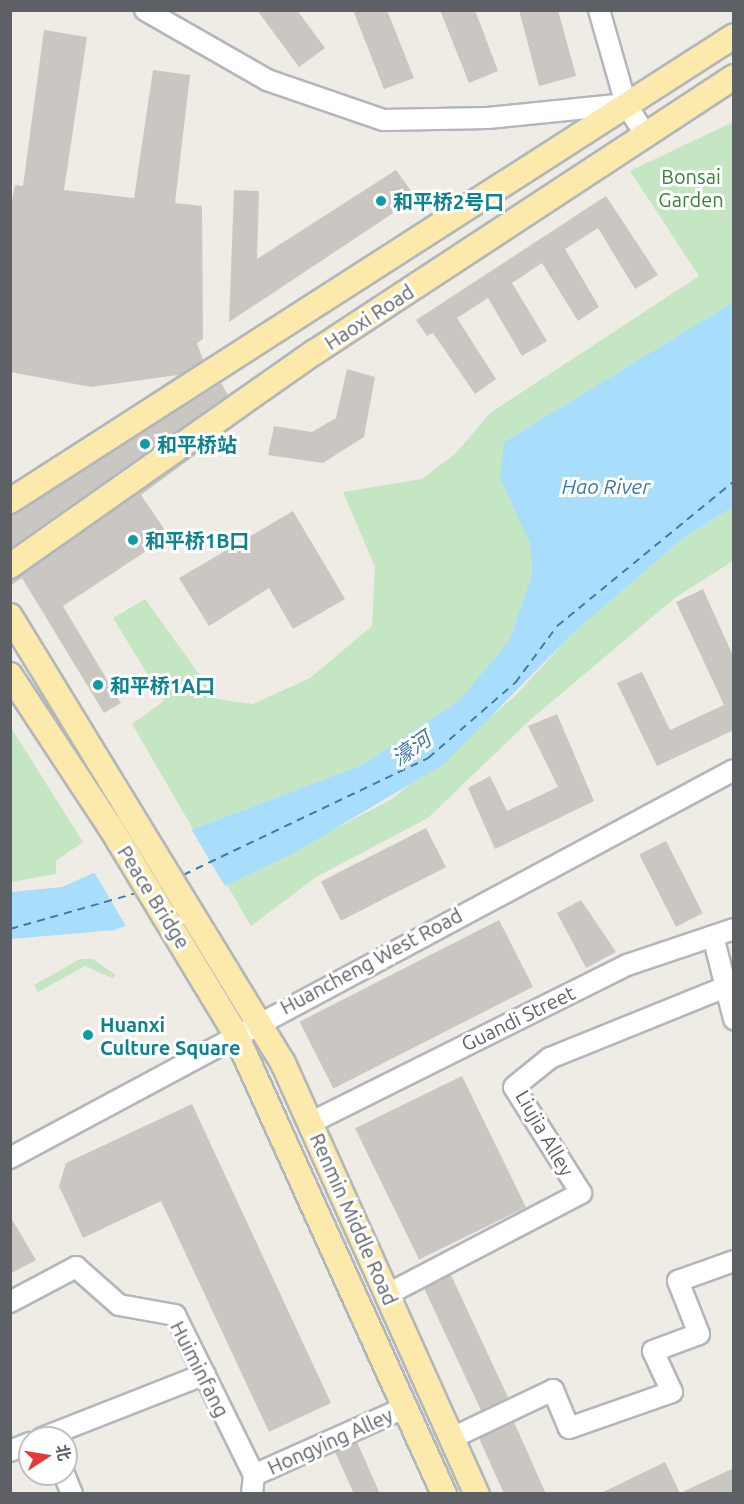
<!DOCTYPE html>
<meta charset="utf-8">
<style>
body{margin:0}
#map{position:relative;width:744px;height:1504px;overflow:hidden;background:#efece6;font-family:Ubuntu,"Noto Sans SC",sans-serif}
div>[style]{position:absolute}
.green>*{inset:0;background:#c5e6c3}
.water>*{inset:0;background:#a8ddfc}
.pier>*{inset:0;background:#efece6}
.ferry>*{height:1.5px;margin-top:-0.75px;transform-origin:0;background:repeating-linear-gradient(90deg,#427aa6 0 8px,transparent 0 14px)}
.building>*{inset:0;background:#cac7c2;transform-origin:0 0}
.roads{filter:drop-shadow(2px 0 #b3b6ba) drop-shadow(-2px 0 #b3b6ba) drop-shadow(0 2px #b3b6ba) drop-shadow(0 -2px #b3b6ba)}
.minor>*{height:20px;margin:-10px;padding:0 10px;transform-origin:10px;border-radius:10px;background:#fff}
.major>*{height:24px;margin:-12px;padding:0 12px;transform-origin:12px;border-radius:12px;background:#fceaad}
.dots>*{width:16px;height:16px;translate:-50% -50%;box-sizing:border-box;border:3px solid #fff;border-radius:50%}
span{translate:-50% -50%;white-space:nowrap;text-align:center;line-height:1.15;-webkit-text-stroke:6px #fff;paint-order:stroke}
.park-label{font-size:20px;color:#398238}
.culture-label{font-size:20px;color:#0d838f;font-weight:700}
.left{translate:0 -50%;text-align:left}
.street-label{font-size:20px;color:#5d6165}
.water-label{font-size:21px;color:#427aa6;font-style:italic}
.frame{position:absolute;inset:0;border:12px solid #5d6165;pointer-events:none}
.north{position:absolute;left:18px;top:1426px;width:60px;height:60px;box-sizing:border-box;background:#fff;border:2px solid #bec0c1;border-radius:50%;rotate:78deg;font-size:16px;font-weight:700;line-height:24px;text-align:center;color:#5d6165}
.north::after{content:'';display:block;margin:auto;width:21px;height:27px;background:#e33937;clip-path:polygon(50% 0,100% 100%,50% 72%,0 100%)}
</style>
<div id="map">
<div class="green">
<i style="clip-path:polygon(733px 122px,733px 302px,504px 442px,530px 544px,532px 574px,509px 641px,457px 702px,362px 765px,193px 829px,132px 724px,164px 701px,113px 618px,145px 599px,217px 699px,253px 704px,310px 678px,372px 626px,375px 567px,343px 492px,422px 479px,456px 453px,490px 413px,699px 276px,630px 171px)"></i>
<i style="clip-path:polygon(733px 507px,733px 561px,676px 597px,530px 720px,428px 818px,316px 877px,251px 926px,227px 885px,392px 799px,514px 697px,570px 636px,682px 539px)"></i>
<i style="clip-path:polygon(10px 726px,83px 842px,56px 861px,56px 874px,11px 882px)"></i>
<i style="clip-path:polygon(80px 959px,93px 959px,116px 975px,112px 978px,85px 966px,38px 992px,34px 985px)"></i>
</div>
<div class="water">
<i style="clip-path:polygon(733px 302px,733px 507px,682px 539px,570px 636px,444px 764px,294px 853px,227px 885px,115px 930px,11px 939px,11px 892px,62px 887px,193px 829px,362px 765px,457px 702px,509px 641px,532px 574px,530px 543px,500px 478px,504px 442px)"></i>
</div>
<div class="pier">
<i style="clip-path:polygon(190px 827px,226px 888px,127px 928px,93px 870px)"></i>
</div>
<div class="ferry">
<i style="left:183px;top:875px;width:272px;rotate:-25.5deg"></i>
<i style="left:428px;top:758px;width:115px;rotate:-40.8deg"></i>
<i style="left:515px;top:683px;width:71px;rotate:-53.6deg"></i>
<i style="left:557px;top:626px;width:229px;rotate:-39.3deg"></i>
<i style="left:10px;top:929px;width:131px;rotate:-15.9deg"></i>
</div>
<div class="building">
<i style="clip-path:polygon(257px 10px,297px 10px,325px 48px,299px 67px)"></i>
<i style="clip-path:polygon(353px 10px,387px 10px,414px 78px,384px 89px)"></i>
<i style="clip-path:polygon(440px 10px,475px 10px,498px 71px,469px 83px)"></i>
<i style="clip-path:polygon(519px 10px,558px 10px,576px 76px,539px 86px)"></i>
<i style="clip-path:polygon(44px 30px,87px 37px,64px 190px,134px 198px,153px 70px,190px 75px,175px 203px,202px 206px,203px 339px,197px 343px,203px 360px,144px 398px,178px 375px,91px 387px,10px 372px,10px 209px,15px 185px,23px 186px)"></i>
<i style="clip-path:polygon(396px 170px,416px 198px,229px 322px,234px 190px,259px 191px,257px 259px)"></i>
<i style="clip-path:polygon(606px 196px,658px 275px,635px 289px,598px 228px,565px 249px,599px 307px,578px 321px,542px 263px,512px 283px,547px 341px,522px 356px,488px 298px,457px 318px,496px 379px,475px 394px,433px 333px,427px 336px,416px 320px)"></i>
<i style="clip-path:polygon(347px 369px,375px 377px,364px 437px,323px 463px,268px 455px,274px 426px,312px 432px,336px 418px)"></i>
<i style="clip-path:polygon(221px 383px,228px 395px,10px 548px,10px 515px)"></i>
<i style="clip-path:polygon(243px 420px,141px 495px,169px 536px,63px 606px,121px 703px,104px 713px,22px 578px,10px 586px,10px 580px)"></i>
<i style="clip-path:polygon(293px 511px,345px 599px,293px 629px,269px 588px,209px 626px,179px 578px)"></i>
<i style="clip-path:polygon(703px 589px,734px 658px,734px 730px,657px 766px,617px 683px,642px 672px,670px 730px,724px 705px,676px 602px)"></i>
<i style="clip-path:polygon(557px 714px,594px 801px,495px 849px,468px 788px,490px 776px,507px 811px,558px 787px,528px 726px)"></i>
<i style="left:426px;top:828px;width:44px;height:118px;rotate:63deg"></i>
<i style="left:666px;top:841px;width:81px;height:30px;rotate:63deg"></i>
<i style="clip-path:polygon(581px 900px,616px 952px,586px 968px,557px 913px)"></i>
<i style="left:499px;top:920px;width:75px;height:224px;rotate:63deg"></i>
<i style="left:462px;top:1076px;width:146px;height:119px;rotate:64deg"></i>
<i style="clip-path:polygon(192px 1104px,331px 1403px,269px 1432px,161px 1201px,83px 1238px,59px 1186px,66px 1163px)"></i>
<i style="clip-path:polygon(10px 1216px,36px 1260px,10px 1274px)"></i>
<i style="left:451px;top:1275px;width:136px;height:30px;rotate:65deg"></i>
<i style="clip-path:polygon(514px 1422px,546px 1494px,504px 1494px,479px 1438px)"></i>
<i style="clip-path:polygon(357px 1442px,380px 1494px,354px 1494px,335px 1452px)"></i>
<i style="clip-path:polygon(665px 1462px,680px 1493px,734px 1468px,734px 1494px,599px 1494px)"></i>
</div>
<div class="roads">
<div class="minor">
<i style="left:145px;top:10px;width:141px;rotate:29.8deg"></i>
<i style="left:267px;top:80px;width:123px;rotate:19deg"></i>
<i style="left:383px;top:120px;width:105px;rotate:-1.1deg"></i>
<i style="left:488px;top:118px;width:139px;rotate:-5.8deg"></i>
<i style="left:599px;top:10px;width:98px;rotate:74deg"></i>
<i style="left:626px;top:104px;width:36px;rotate:58deg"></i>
<i style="left:713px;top:936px;width:86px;rotate:75.8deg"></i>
<i style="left:310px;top:1123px;width:354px;rotate:-26.5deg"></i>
<i style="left:627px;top:965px;width:113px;rotate:-18.6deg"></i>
<i style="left:10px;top:1158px;width:821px;rotate:-28.19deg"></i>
<i style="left:388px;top:1294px;width:218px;rotate:-27.6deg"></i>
<i style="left:581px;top:1193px;width:125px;rotate:-122.3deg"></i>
<i style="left:514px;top:1087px;width:46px;rotate:-38.9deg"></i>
<i style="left:550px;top:1058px;width:190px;rotate:-22deg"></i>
<i style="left:10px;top:1302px;width:75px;rotate:-27.9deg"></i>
<i style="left:76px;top:1267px;width:57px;rotate:41.5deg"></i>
<i style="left:119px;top:1305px;width:57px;rotate:10.1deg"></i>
<i style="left:175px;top:1315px;width:178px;rotate:63.7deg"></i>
<i style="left:254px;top:1475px;width:19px;rotate:96deg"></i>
<i style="left:42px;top:1438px;width:175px;rotate:-21.4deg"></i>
<i style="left:452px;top:1438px;width:112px;rotate:-25.4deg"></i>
<i style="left:553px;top:1390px;width:41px;rotate:67.2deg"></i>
<i style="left:569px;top:1428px;width:109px;rotate:-19.3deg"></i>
<i style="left:672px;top:1392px;width:45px;rotate:-114.9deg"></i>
<i style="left:653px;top:1351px;width:49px;rotate:-20.3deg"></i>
<i style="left:699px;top:1334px;width:57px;rotate:-111.6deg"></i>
<i style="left:678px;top:1281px;width:59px;rotate:-19.7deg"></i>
<i style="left:10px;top:1451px;width:22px;rotate:-22deg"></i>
<i style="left:64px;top:1474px;width:22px;rotate:68deg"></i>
<i style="left:254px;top:1475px;width:167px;rotate:-24.1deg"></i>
</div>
<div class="major">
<i style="left:10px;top:501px;width:860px;rotate:-32.71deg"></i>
<i style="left:10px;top:566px;width:373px;rotate:-35.1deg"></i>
<i style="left:315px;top:352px;width:501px;rotate:-33.28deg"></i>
<i style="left:10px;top:616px;width:524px;rotate:58.59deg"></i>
<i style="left:283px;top:1063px;width:473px;rotate:65.8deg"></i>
<i style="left:10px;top:675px;width:183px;rotate:56.6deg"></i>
<i style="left:111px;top:828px;width:240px;rotate:58.8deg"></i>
<i style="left:235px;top:1033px;width:506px;rotate:65.61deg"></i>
</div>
</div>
<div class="dots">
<i style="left:381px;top:201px;background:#0f9aa8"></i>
<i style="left:145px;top:444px;background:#0f9aa8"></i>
<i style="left:133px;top:540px;background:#0f9aa8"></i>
<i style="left:98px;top:685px;background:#0f9aa8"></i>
<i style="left:88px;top:1035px;background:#0f9aa8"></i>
</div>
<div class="park-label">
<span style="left:691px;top:188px">Bonsai<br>Garden</span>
</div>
<div class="culture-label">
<span class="left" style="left:393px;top:201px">和平桥2号口</span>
<span class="left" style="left:157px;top:444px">和平桥站</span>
<span class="left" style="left:145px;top:540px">和平桥1B口</span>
<span class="left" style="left:110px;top:685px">和平桥1A口</span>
<span class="left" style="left:100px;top:1036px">Huanxi<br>Culture Square</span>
</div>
<div class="street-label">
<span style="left:369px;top:317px;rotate:-33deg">Haoxi Road</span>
<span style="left:154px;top:897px;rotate:58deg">Peace Bridge</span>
<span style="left:371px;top:961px;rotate:-28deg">Huancheng West Road</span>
<span style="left:518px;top:1018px;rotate:-26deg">Guandi Street</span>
<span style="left:545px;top:1133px;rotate:60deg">Liujia Alley</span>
<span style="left:354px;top:1219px;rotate:66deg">Renmin Middle Road</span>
<span style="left:200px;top:1369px;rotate:63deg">Huiminfang</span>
<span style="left:330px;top:1441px;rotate:-24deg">Hongying Alley</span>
</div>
<div class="water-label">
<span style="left:606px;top:486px">Hao River</span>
<span style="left:411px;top:748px;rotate:-35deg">濠河</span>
</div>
<div class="frame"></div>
<div class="north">北</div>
</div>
